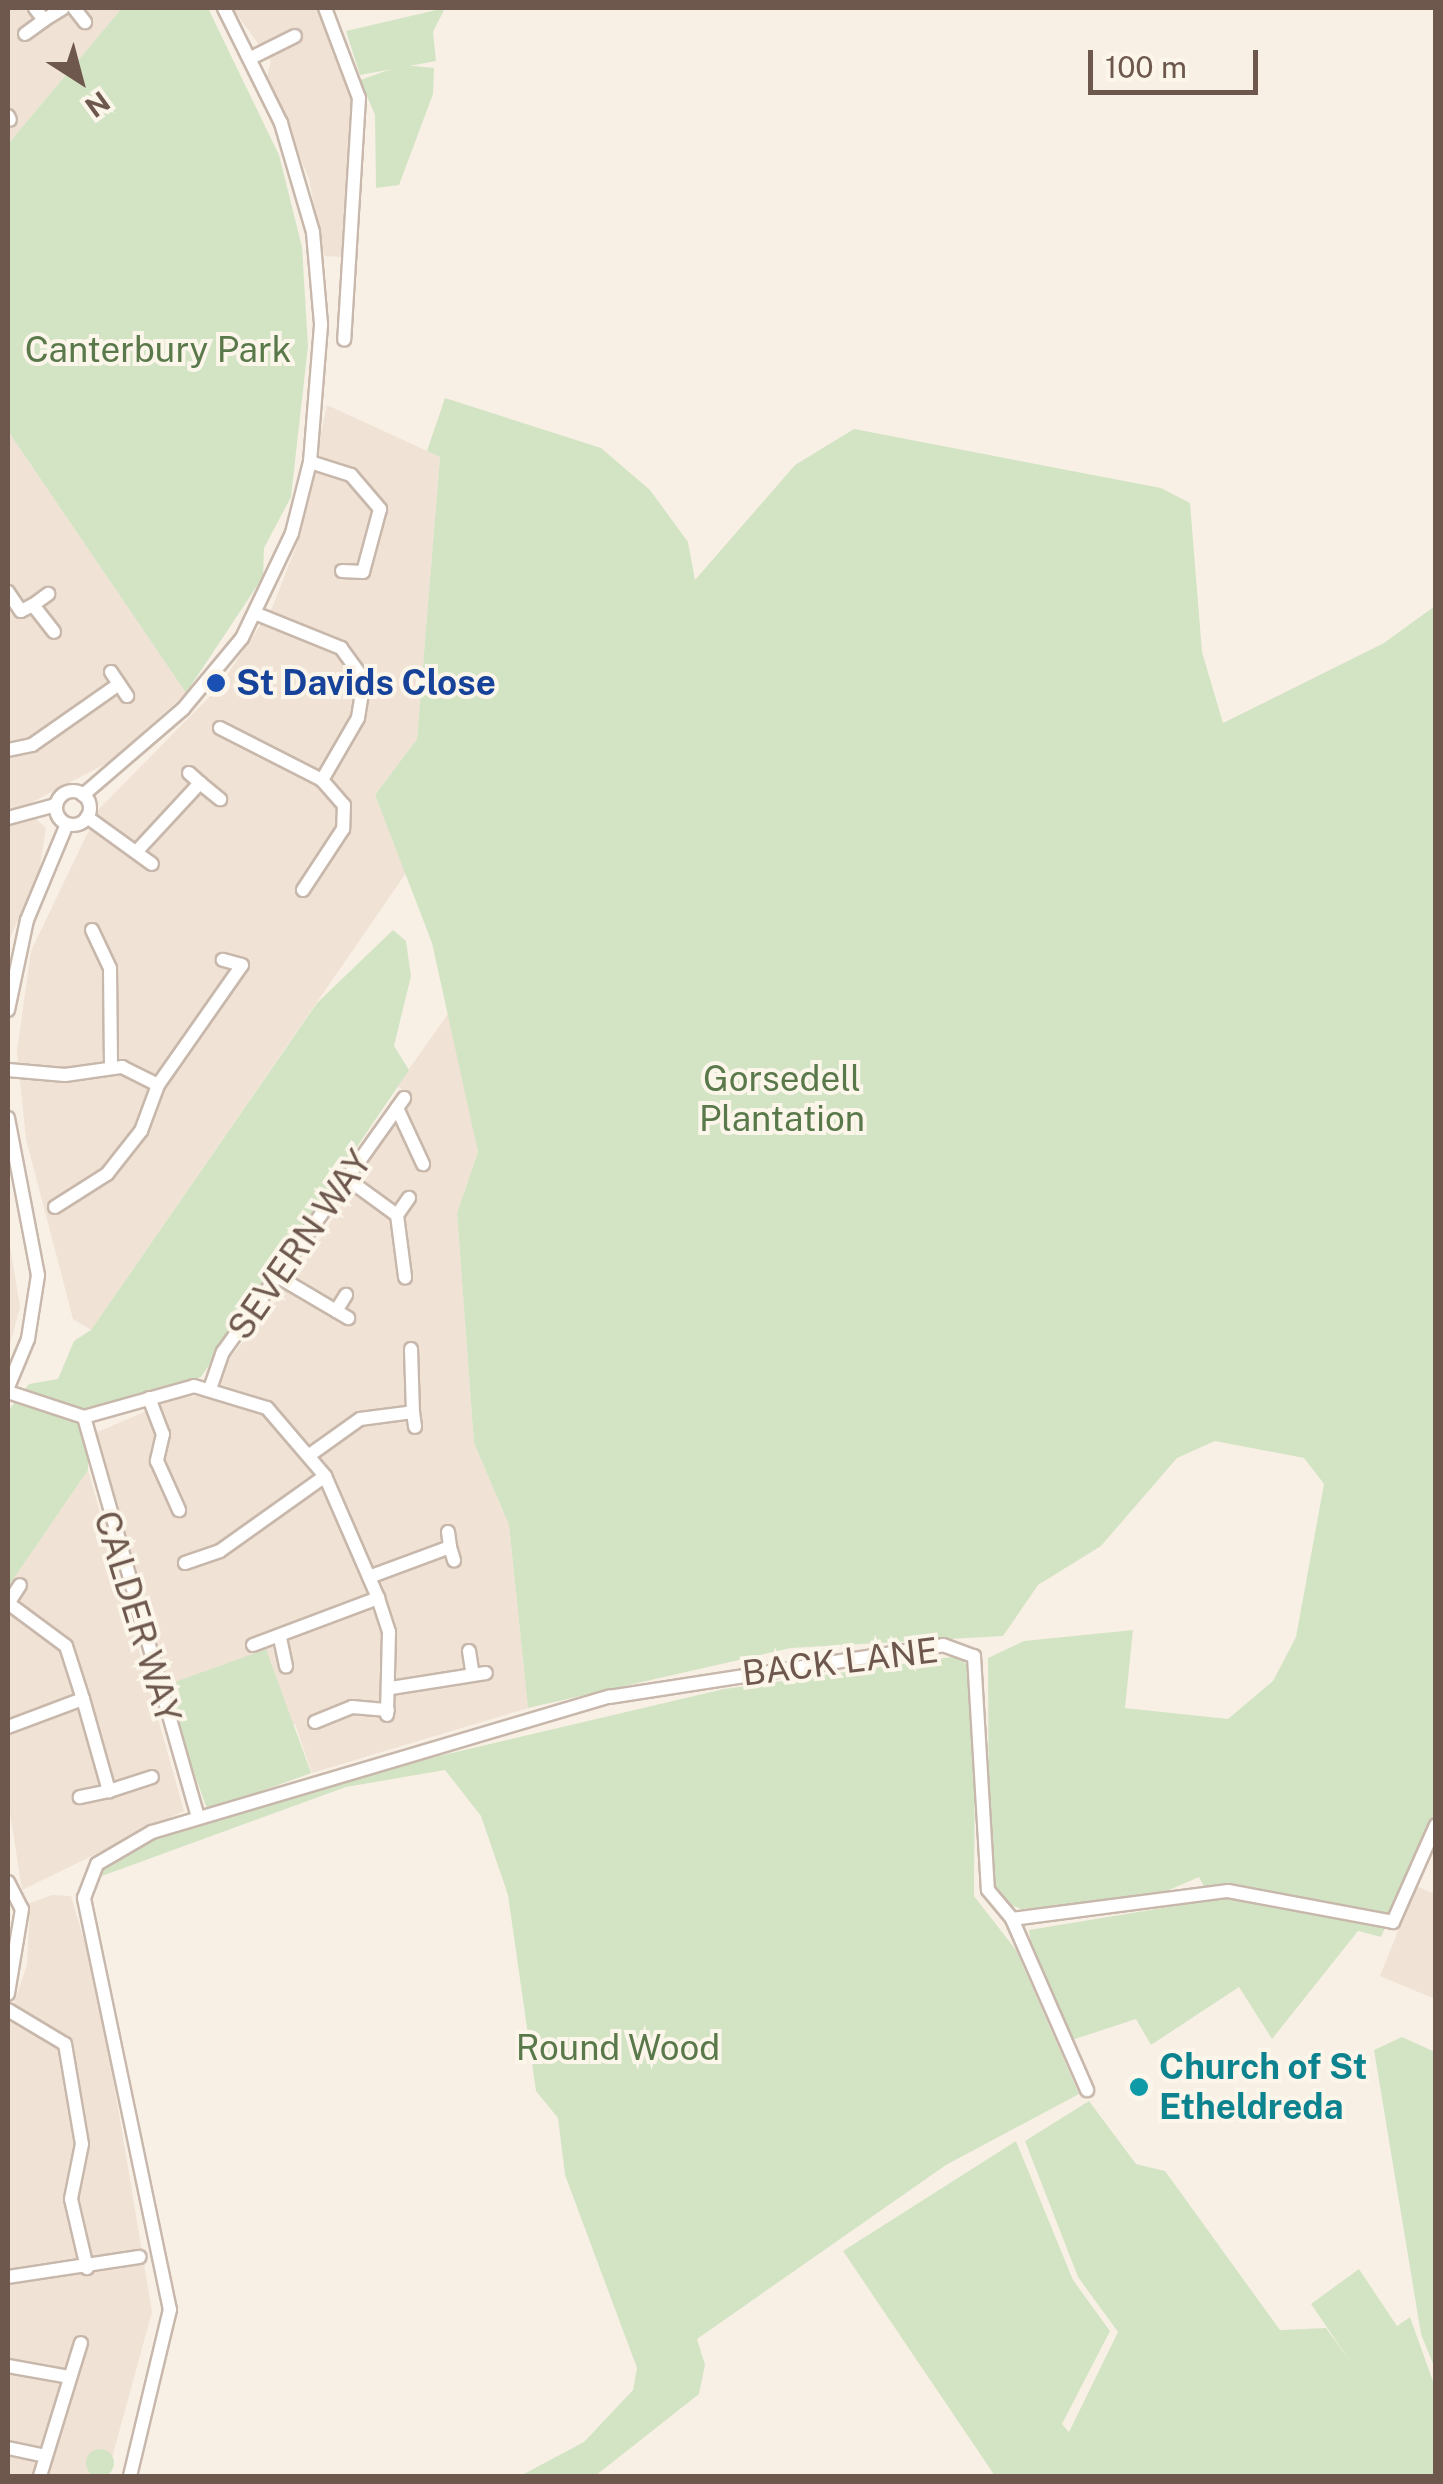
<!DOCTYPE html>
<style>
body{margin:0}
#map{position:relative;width:1443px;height:2484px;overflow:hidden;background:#f9f0e5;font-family:"Public Sans",sans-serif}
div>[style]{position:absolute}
.residential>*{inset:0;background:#f0e2d4}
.green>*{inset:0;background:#d3e4c5;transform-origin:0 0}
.round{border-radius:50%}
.roads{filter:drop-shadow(2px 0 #c8b8ac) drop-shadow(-2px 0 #c8b8ac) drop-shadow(0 2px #c8b8ac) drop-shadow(0 -2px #c8b8ac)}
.minor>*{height:12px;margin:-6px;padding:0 6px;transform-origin:6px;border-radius:6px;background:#fff}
.minor>.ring{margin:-6px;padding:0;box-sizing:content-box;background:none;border:12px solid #fff;border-radius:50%}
.dots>*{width:28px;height:28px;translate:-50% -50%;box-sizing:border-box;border:5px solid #fcf5ea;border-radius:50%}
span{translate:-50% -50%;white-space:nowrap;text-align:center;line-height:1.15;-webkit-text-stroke:8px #fcf5ea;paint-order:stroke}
.park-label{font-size:35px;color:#59794a}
.transit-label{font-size:35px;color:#164399;font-weight:700}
.left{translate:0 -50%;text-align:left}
.street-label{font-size:35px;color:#6e584d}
.culture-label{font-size:35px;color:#0d838f;font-weight:700}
.frame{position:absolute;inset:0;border:10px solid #6e584d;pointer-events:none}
.north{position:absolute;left:30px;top:30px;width:100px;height:100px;-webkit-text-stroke:8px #fcf5ea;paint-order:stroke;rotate:144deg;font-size:28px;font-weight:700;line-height:40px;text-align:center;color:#6e584d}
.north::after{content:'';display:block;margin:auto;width:35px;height:45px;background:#6e584d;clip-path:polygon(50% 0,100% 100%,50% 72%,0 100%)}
.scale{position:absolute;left:1088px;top:50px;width:170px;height:45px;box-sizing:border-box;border:5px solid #6e584d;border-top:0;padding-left:12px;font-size:30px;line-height:35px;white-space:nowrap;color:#6e584d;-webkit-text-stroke:8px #fcf5ea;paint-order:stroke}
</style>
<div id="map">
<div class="residential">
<i style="clip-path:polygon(8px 8px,122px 8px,8px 144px)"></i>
<i style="clip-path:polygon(232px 8px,320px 8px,351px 97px,342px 257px,324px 256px,309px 179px,267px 77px,271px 61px)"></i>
<i style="clip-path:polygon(327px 405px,440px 457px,417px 739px,375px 795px,406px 873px,91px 1330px,73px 1319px,26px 1139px,17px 1051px,31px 951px,99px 809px,219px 687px,273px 606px,300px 536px)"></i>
<i style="clip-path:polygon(8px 431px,186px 693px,109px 762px,23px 807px,46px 828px,39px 873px,8px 943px)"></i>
<i style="clip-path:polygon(450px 1011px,478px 1152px,457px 1213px,474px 1443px,509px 1525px,528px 1708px,312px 1773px,295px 1724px,184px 1754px,93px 1434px,179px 1397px,218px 1395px,225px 1364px,297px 1275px,411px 1096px,397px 1086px)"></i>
<i style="clip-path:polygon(8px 1234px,20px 1307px,8px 1352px)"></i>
<i style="clip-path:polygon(88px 1470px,184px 1811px,22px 1890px,8px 1800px,8px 1587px)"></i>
<i style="clip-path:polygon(1416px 1886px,1435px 1894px,1435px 1999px,1380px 1976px)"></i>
<i style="clip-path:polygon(52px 1895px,71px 1896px,98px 1987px,152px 2312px,107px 2476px,8px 2476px,8px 2021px,27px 1965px,30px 1903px)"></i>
</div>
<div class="green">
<i style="clip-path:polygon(122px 8px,208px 8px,279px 155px,302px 247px,308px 346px,291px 497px,264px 548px,263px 577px,186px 693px,8px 431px,8px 144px)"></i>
<i style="clip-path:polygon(445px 8px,433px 32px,436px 61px,360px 75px,346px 31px)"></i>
<i style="clip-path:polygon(403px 65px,434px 68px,433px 94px,399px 185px,376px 188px,375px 115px,360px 80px)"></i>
<i style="clip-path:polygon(445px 398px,601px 448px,650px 490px,688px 542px,695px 580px,795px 465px,854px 429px,1161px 488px,1190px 503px,1202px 652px,1223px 723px,1384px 643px,1435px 606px,1435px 1811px,1381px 1937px,1358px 1931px,1272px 2039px,1239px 1987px,1151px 2045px,1136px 2019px,1072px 2040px,1034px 1963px,1029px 1930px,1211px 1900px,1199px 1877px,1146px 1900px,1021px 1909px,1003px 1902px,989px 1880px,988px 1658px,1024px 1641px,1133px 1630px,1125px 1708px,1228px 1719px,1273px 1681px,1296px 1637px,1324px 1484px,1304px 1458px,1215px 1441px,1177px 1458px,1101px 1546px,1038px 1585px,1003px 1636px,791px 1648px,528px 1708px,509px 1525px,474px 1443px,457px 1213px,478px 1152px,432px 943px,375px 795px,417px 739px,440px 457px,427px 451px)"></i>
<i style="clip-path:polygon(393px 930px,406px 941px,411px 976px,394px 1046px,409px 1070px,201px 1377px,88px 1410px,88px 1470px,8px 1587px,8px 1411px,29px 1384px,58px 1379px,74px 1341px,91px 1330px,317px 1003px)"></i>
<i style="left:266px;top:1649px;width:132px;height:110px;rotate:70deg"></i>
<i style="clip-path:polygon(959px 1656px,971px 1670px,975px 1731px,974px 1896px,1016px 1950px,1079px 2094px,946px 2165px,697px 2339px,705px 2365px,699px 2394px,595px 2476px,520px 2476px,584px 2442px,633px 2390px,637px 2368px,565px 2175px,558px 2118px,536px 2091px,508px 1895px,481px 1816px,445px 1770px,346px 1787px,91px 1880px,93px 1873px,162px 1833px,282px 1793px,724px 1689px)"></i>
<i style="clip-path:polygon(1402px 2037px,1435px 2052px,1435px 2369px,1421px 2334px,1374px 2050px)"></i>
<i style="clip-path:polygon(1089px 2101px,1136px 2164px,1165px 2171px,1280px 2330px,1326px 2328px,1350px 2361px,1311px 2304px,1359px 2269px,1397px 2326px,1410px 2317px,1435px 2387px,1435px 2476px,995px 2476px,843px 2251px,1016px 2141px,1073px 2280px,1110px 2331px,1062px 2424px,1069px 2432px,1118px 2332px,1078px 2277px,1025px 2141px)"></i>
<i class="round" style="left:86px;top:2449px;width:28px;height:28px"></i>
</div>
<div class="roads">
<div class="minor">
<i style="left:74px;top:8px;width:18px;rotate:52deg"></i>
<i style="left:325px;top:8px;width:96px;rotate:69.3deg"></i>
<i style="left:359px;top:98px;width:242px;rotate:93.5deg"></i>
<i style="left:44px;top:20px;width:22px;rotate:-32deg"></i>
<i style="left:25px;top:34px;width:24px;rotate:-36deg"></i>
<i style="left:44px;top:20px;width:15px;rotate:-127deg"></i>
<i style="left:251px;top:58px;width:49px;rotate:-26.6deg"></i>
<i style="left:8px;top:116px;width:4px;rotate:63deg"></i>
<i style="left:310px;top:462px;width:43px;rotate:17.6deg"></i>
<i style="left:351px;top:475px;width:45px;rotate:49.5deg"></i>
<i style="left:380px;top:509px;width:65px;rotate:105.1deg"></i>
<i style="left:363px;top:572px;width:21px;rotate:-177deg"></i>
<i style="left:8px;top:592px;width:23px;rotate:56deg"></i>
<i style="left:21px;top:611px;width:13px;rotate:-27deg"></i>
<i style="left:33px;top:605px;width:34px;rotate:52deg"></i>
<i style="left:33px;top:605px;width:19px;rotate:-36deg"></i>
<i style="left:257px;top:614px;width:91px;rotate:22deg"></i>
<i style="left:341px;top:648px;width:39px;rotate:54deg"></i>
<i style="left:364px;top:680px;width:38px;rotate:99deg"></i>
<i style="left:358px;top:718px;width:72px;rotate:120.1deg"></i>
<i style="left:322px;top:780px;width:33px;rotate:49deg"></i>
<i style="left:344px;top:805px;width:24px;rotate:92deg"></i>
<i style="left:343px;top:829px;width:73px;rotate:123.3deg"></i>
<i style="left:111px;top:672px;width:29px;rotate:56deg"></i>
<i style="left:220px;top:728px;width:114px;rotate:27deg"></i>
<i style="left:8px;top:750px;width:25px;rotate:-12deg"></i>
<i style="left:32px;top:745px;width:106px;rotate:-35deg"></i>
<i style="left:189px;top:773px;width:15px;rotate:42deg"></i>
<i class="ring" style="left:56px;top:791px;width:22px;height:22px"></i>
<i style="left:83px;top:795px;width:132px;rotate:-40.7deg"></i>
<i style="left:183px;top:709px;width:92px;rotate:-50.3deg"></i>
<i style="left:242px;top:638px;width:116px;rotate:-64.5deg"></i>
<i style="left:292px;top:533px;width:73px;rotate:-75.8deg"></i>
<i style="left:310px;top:462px;width:138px;rotate:-85.4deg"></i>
<i style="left:321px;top:324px;width:92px;rotate:-95deg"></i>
<i style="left:313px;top:232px;width:114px;rotate:-106.4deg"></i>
<i style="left:281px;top:123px;width:128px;rotate:-116.4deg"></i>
<i style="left:87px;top:817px;width:80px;rotate:35.9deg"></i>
<i style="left:8px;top:818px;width:50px;rotate:-15.2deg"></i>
<i style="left:137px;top:851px;width:93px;rotate:-47.2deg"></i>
<i style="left:200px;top:783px;width:26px;rotate:39deg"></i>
<i style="left:92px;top:930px;width:42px;rotate:64.7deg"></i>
<i style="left:110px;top:968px;width:98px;rotate:89.4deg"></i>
<i style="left:8px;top:1010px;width:92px;rotate:-78.1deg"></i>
<i style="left:27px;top:920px;width:104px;rotate:-67.4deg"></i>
<i style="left:8px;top:1070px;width:57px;rotate:5deg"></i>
<i style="left:65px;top:1075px;width:58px;rotate:-8deg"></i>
<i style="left:122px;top:1067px;width:40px;rotate:26.6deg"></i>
<i style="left:158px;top:1085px;width:146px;rotate:-55deg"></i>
<i style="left:242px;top:965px;width:20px;rotate:-165deg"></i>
<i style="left:397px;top:1108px;width:62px;rotate:65.1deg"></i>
<i style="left:8px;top:1118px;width:160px;rotate:79.2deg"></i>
<i style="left:38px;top:1275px;width:65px;rotate:98.9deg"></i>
<i style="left:28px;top:1339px;width:52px;rotate:112.6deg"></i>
<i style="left:346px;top:1178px;width:63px;rotate:36deg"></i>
<i style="left:397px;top:1215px;width:63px;rotate:82.6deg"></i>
<i style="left:55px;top:1207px;width:62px;rotate:-32.4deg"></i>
<i style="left:107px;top:1174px;width:55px;rotate:-51.7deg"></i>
<i style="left:141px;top:1131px;width:49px;rotate:-69.7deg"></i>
<i style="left:397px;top:1215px;width:21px;rotate:-55deg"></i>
<i style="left:282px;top:1279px;width:77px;rotate:30.6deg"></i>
<i style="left:336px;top:1311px;width:19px;rotate:-58deg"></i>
<i style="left:411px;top:1349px;width:63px;rotate:88.2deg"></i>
<i style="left:211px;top:1386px;width:36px;rotate:-71deg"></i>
<i style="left:223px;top:1352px;width:312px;rotate:-54.5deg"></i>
<i style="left:8px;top:1392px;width:80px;rotate:18.2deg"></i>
<i style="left:84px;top:1417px;width:114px;rotate:-15.7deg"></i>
<i style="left:194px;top:1386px;width:76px;rotate:16.8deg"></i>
<i style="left:267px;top:1408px;width:89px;rotate:49.5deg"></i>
<i style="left:325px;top:1476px;width:133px;rotate:66.5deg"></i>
<i style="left:378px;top:1598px;width:36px;rotate:72deg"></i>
<i style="left:389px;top:1632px;width:83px;rotate:91.4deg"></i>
<i style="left:149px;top:1398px;width:39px;rotate:69deg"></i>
<i style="left:163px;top:1434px;width:28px;rotate:103deg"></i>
<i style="left:157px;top:1461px;width:54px;rotate:65.8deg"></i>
<i style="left:84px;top:1417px;width:414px;rotate:74.1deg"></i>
<i style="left:311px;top:1454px;width:60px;rotate:-35.5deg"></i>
<i style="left:360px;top:1419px;width:53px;rotate:-7.5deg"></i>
<i style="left:413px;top:1412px;width:15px;rotate:82deg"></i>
<i style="left:448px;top:1532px;width:15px;rotate:82deg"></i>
<i style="left:185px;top:1563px;width:37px;rotate:-19deg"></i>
<i style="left:220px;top:1551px;width:129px;rotate:-35.5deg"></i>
<i style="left:369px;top:1577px;width:86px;rotate:-20.3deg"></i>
<i style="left:450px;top:1547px;width:14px;rotate:73deg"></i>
<i style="left:9px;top:1602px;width:20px;rotate:-57deg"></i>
<i style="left:8px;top:1603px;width:72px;rotate:36.6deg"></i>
<i style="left:66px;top:1646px;width:56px;rotate:72.2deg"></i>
<i style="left:280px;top:1638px;width:29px;rotate:78deg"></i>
<i style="left:253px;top:1645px;width:134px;rotate:-20.6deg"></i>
<i style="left:469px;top:1651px;width:20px;rotate:81deg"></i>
<i style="left:391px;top:1688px;width:96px;rotate:-9deg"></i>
<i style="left:315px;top:1722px;width:40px;rotate:-22deg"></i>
<i style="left:352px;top:1707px;width:36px;rotate:5deg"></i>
<i style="left:8px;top:1727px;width:80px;rotate:-20.5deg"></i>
<i style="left:83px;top:1699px;width:96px;rotate:74.2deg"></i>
<i style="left:109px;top:1791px;width:30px;rotate:168deg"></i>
<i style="left:109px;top:1791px;width:45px;rotate:-18deg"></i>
<i style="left:8px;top:1882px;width:30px;rotate:63deg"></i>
<i style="left:22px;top:1909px;width:86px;rotate:99.4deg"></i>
<i style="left:1012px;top:1919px;width:187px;rotate:66.3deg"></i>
<i style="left:8px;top:2010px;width:66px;rotate:30.8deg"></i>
<i style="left:65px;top:2044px;width:101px;rotate:80.4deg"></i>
<i style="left:82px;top:2144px;width:56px;rotate:101.3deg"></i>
<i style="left:71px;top:2199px;width:71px;rotate:76.9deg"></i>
<i style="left:8px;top:2277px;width:133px;rotate:-8.7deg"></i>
<i style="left:8px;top:2366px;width:63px;rotate:10.1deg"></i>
<i style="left:8px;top:2448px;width:38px;rotate:12deg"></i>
<i style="left:40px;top:2476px;width:139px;rotate:-72.9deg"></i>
<i style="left:130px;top:2476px;width:171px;rotate:-76.5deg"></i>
<i style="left:170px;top:2310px;width:421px;rotate:-101.8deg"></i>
<i style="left:84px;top:1898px;width:36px;rotate:-69deg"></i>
<i style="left:97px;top:1864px;width:64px;rotate:-30.2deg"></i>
<i style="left:152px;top:1832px;width:477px;rotate:-16.5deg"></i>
<i style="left:609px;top:1697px;width:338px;rotate:-8.8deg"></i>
<i style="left:943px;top:1645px;width:33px;rotate:20deg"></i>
<i style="left:974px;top:1656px;width:234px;rotate:86.6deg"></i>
<i style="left:988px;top:1890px;width:38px;rotate:50deg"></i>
<i style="left:1012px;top:1919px;width:218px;rotate:-7.4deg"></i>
<i style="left:1228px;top:1891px;width:168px;rotate:10.6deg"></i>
<i style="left:1393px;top:1922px;width:106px;rotate:-66.1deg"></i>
</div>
</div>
<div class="dots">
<i style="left:216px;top:683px;background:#1a4fb4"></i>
<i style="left:1139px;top:2087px;background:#0f9aa8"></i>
</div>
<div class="park-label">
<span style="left:158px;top:350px">Canterbury Park</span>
<span style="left:782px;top:1099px">Gorsedell<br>Plantation</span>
<span style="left:618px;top:2048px">Round Wood</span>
</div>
<div class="transit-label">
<span class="left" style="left:236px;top:683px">St Davids Close</span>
</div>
<div class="street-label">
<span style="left:300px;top:1245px;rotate:-55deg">SEVERN WAY</span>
<span style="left:137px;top:1617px;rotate:73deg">CALDER WAY</span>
<span style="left:840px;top:1662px;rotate:-7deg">BACK LANE</span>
</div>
<div class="culture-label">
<span class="left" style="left:1159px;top:2087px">Church of St<br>Etheldreda</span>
</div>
<div class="frame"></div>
<div class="north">N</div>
<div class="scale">100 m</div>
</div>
